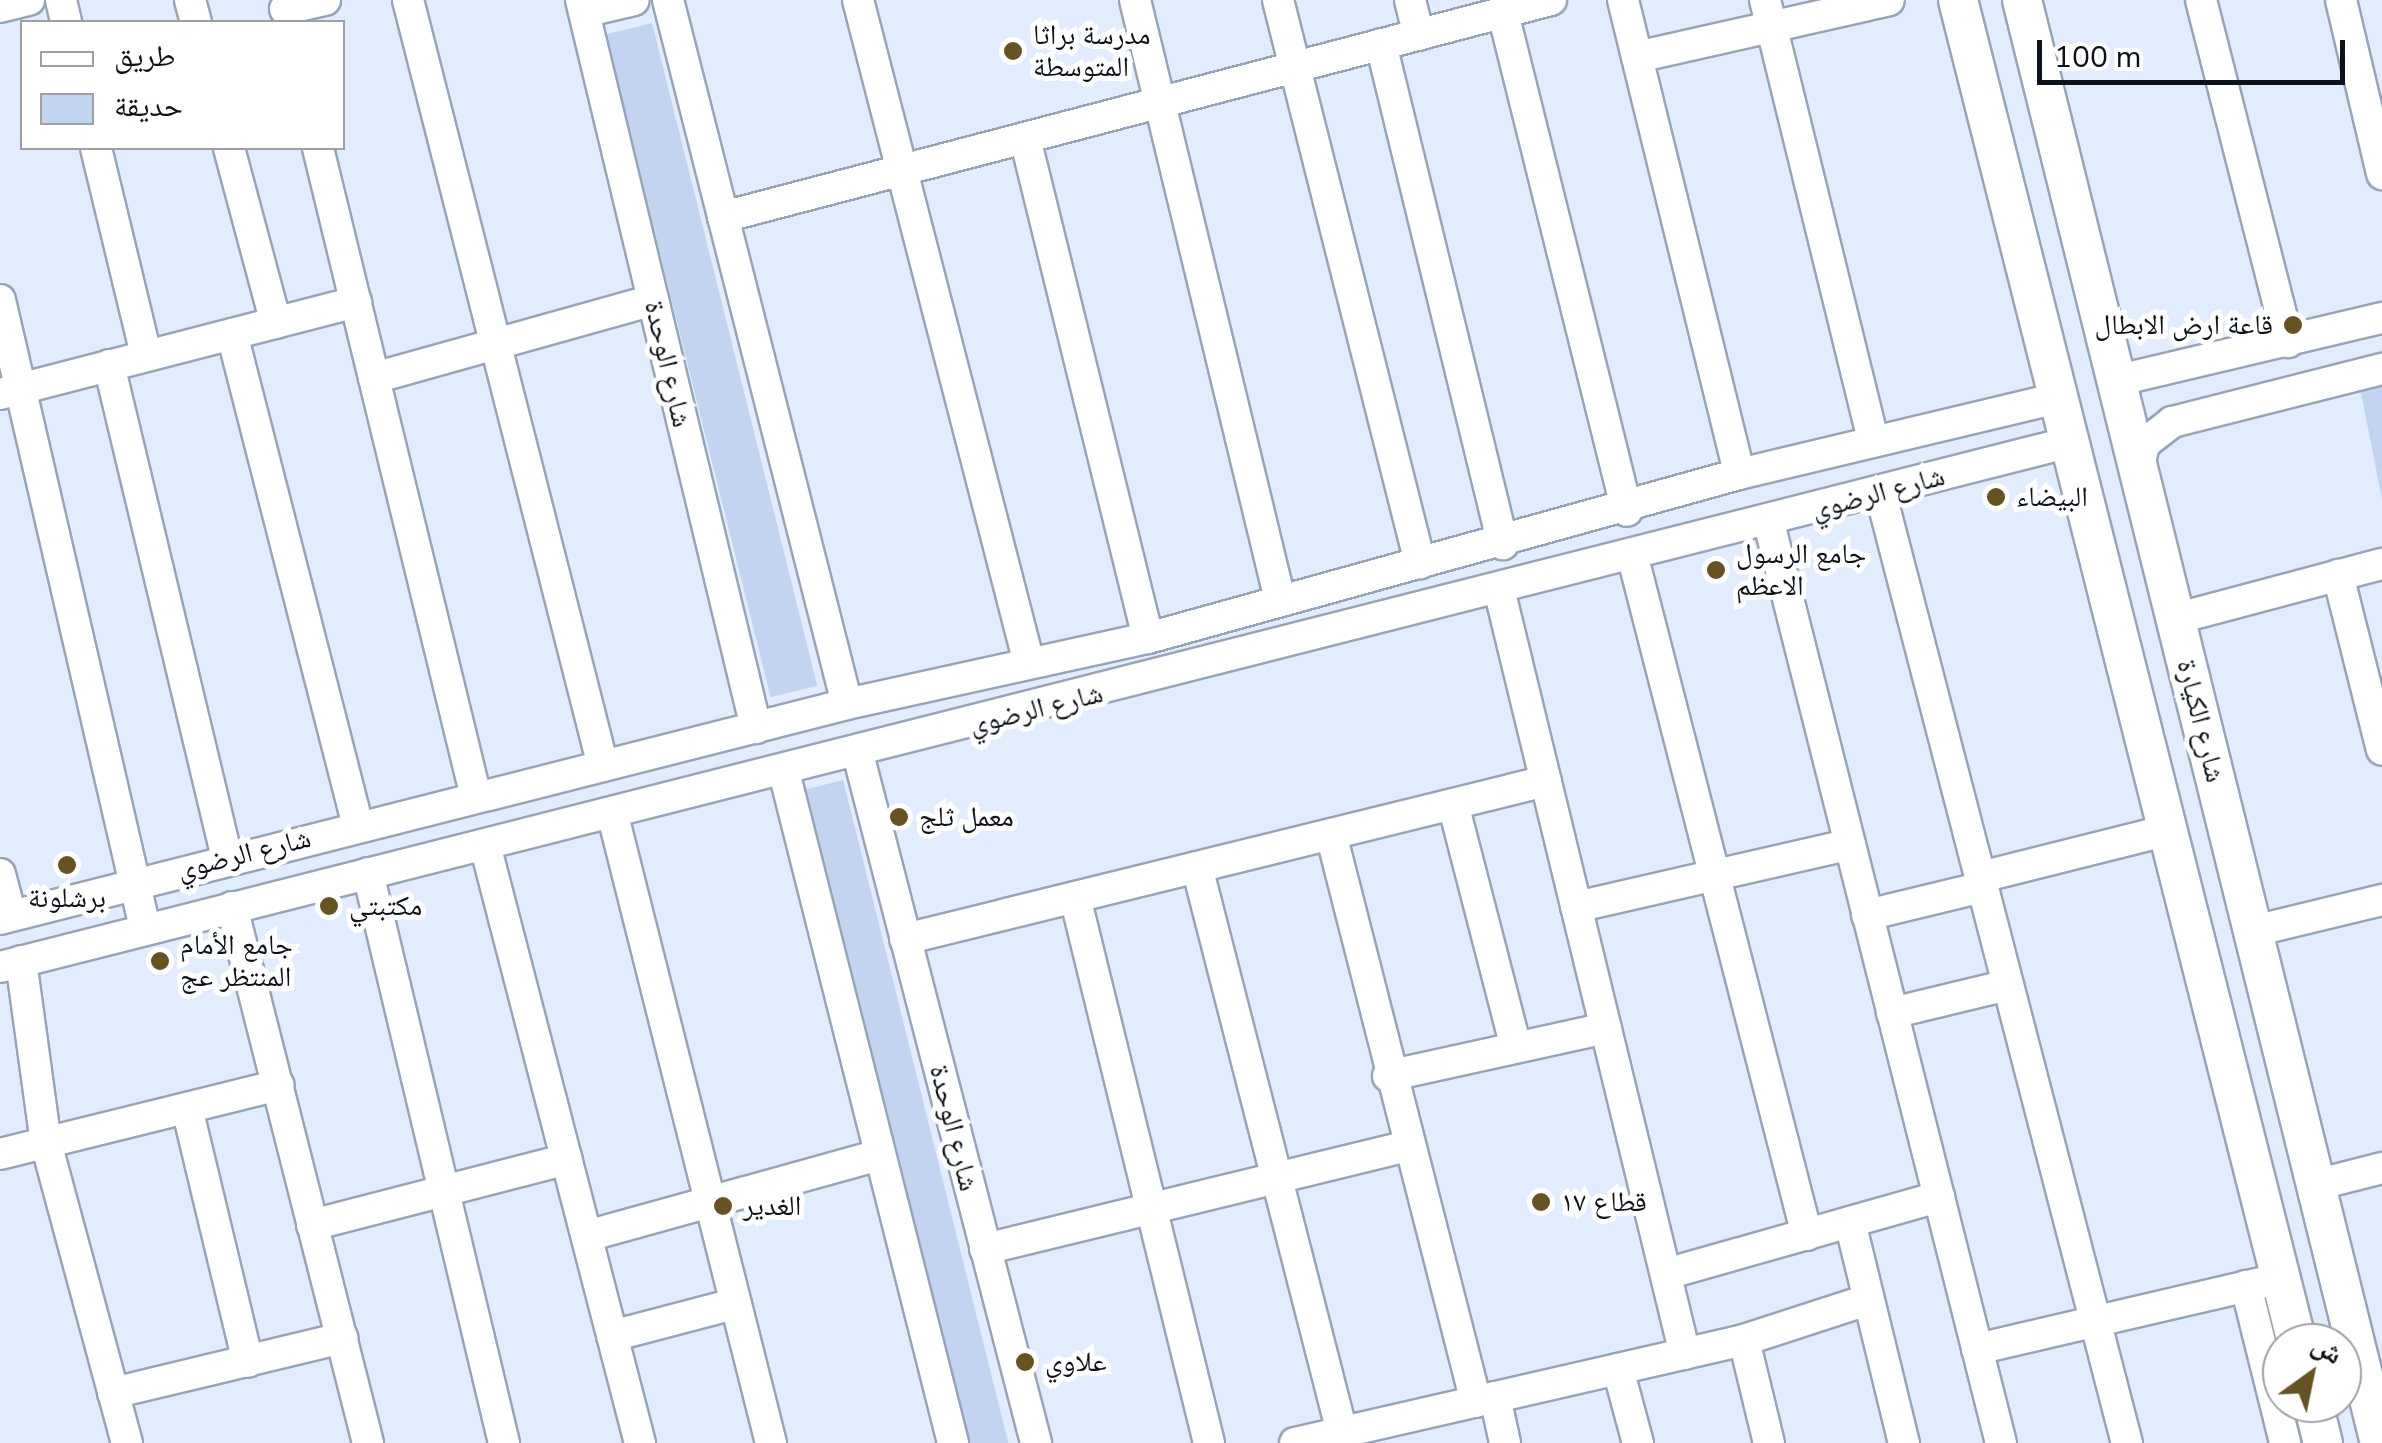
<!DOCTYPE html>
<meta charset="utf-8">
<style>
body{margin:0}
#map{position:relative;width:2382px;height:1443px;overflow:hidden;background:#e1ecfe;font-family:"Nunito Sans","Noto Naskh Arabic",sans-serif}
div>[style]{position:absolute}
.green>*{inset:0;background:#c3d4f0;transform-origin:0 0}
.roads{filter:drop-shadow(2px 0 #97a4b8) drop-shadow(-2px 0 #97a4b8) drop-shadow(0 2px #97a4b8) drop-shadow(0 -2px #97a4b8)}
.minor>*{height:30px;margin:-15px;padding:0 15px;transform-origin:15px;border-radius:15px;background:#fff}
.major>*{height:38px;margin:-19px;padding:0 19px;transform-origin:19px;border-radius:19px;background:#fff}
.dots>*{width:28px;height:28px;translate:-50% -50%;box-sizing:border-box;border:5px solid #fff;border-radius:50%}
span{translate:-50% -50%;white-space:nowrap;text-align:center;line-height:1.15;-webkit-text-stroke:10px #fff;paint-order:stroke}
.poi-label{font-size:28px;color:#0d1119}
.left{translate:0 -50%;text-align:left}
.right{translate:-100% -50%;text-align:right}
.street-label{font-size:28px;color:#0d1119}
.legend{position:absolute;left:20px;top:20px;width:325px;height:130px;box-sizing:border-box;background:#fff;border:2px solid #9ea0a3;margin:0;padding:12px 18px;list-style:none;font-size:30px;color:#0d1119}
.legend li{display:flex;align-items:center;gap:20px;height:50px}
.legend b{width:50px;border:2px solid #9ea0a3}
.north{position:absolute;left:2262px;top:1323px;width:100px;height:100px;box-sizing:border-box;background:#fff;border:2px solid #9ea0a3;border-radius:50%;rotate:33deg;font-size:28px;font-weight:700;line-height:40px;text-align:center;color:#0d1119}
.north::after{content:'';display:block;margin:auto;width:35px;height:45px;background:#665321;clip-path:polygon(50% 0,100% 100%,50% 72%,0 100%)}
.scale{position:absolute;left:2037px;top:40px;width:308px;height:45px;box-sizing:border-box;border:5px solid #0d1119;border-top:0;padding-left:12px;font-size:30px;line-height:35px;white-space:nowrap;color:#0d1119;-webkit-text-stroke:8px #fff;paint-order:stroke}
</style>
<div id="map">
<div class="green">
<i style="left:652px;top:23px;width:683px;height:48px;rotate:76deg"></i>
<i style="clip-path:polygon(2382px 382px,2382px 499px,2360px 388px)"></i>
<i style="left:843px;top:780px;width:683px;height:43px;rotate:76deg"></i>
</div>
<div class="roads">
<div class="minor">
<i style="left:61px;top:0;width:23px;rotate:77deg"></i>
<i style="left:190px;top:0;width:23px;rotate:75deg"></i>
<i style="left:408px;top:0;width:790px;rotate:75.72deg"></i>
<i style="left:581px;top:0;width:749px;rotate:76.48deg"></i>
<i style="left:668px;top:0;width:726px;rotate:75.73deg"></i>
<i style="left:858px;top:0;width:685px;rotate:75.54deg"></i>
<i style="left:1135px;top:0;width:617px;rotate:76.41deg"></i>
<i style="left:1278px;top:0;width:581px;rotate:75.84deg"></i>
<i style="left:1410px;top:0;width:36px;rotate:76deg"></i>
<i style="left:1623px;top:0;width:488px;rotate:76.2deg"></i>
<i style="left:1765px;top:0;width:454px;rotate:76.2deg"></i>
<i style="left:2201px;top:0;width:353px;rotate:75.7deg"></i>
<i style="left:2341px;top:0;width:179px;rotate:76.7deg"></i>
<i style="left:0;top:7px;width:30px;rotate:-14deg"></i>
<i style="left:285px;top:9px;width:41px;rotate:-12.7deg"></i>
<i style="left:584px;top:12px;width:51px;rotate:-13.5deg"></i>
<i style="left:1503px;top:13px;width:513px;rotate:76.02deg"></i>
<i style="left:1381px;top:44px;width:515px;rotate:76.29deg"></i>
<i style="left:1637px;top:57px;width:258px;rotate:-12.7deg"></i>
<i style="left:1025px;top:138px;width:515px;rotate:76.18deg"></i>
<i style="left:96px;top:148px;width:213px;rotate:76.4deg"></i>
<i style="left:229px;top:148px;width:181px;rotate:75deg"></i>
<i style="left:318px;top:148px;width:668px;rotate:76.32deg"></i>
<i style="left:723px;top:217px;width:856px;rotate:-14.69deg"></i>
<i style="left:0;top:300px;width:645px;rotate:77deg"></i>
<i style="left:232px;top:334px;width:508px;rotate:75.64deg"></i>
<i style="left:109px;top:365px;width:507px;rotate:76.54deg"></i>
<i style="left:374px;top:378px;width:290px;rotate:-15.6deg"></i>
<i style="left:2115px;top:381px;width:274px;rotate:-13.3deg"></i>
<i style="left:0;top:394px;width:368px;rotate:-14.5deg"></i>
<i style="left:2138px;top:471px;width:28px;rotate:-77deg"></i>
<i style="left:2144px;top:444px;width:36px;rotate:-38deg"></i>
<i style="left:2172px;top:422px;width:217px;rotate:-14.2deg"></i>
<i style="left:1880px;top:491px;width:984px;rotate:75.46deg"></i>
<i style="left:1769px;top:523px;width:949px;rotate:75.85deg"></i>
<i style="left:1632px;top:554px;width:703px;rotate:75.59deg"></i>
<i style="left:2338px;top:575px;width:180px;rotate:75.9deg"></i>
<i style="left:1500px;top:593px;width:783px;rotate:76.34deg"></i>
<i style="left:2175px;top:619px;width:214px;rotate:-14.9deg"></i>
<i style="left:858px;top:754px;width:712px;rotate:75.51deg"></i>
<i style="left:784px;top:772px;width:692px;rotate:75.86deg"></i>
<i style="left:1453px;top:804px;width:251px;rotate:75.5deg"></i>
<i style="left:613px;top:816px;width:647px;rotate:75.86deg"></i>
<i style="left:1331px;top:834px;width:586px;rotate:75.68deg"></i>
<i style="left:485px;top:845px;width:618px;rotate:75.47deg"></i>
<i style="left:1197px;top:867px;width:583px;rotate:75.61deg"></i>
<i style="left:368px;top:873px;width:586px;rotate:76.58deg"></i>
<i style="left:0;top:874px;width:43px;rotate:75.3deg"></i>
<i style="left:1981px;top:877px;width:193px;rotate:-14.1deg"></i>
<i style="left:1075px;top:897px;width:562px;rotate:76.21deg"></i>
<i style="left:232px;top:907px;width:553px;rotate:75.76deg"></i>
<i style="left:1576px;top:907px;width:281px;rotate:-12.9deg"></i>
<i style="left:1867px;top:915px;width:119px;rotate:-13.6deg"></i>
<i style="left:0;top:919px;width:874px;rotate:-14.24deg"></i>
<i style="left:847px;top:704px;width:308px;rotate:-12.4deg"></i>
<i style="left:1148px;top:638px;width:613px;rotate:-15.51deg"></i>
<i style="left:1739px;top:474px;width:329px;rotate:-13.4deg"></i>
<i style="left:2254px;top:931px;width:132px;rotate:-13.6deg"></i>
<i style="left:905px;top:939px;width:660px;rotate:-13.85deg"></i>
<i style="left:21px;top:961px;width:184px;rotate:82.2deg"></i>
<i style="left:46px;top:1143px;width:311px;rotate:74.9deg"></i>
<i style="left:0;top:967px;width:2136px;rotate:-14.23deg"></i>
<i style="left:1892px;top:1013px;width:119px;rotate:-13.6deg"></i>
<i style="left:1388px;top:1076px;width:223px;rotate:-12.4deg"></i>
<i style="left:187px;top:1108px;width:261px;rotate:76.5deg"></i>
<i style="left:0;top:1154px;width:287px;rotate:-13.9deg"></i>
<i style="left:2315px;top:1185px;width:69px;rotate:-14.2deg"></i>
<i style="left:1850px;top:1222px;width:228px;rotate:76.3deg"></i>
<i style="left:312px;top:1225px;width:263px;rotate:-14.5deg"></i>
<i style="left:587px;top:1236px;width:304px;rotate:-15.5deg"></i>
<i style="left:985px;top:1249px;width:433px;rotate:-13.7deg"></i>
<i style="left:1666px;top:1274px;width:284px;rotate:-15.8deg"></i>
<i style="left:2246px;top:1286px;width:162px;rotate:76deg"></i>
<i style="left:612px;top:1336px;width:126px;rotate:-14.7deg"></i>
<i style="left:1744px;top:1340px;width:106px;rotate:76.4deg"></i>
<i style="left:1977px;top:1349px;width:313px;rotate:-13.1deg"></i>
<i style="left:1618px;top:1369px;width:77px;rotate:74.9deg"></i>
<i style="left:113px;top:1393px;width:236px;rotate:-13.5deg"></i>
<i style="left:1495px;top:1397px;width:47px;rotate:77.7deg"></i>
<i style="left:1295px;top:1443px;width:461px;rotate:-12.9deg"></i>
<i style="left:1744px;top:1340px;width:129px;rotate:-18deg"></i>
</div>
<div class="major">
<i style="left:1958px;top:0;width:1385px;rotate:75.83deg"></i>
<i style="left:2022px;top:0;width:1487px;rotate:76.07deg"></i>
<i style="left:2313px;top:1403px;width:41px;rotate:76deg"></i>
</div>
</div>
<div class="dots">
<i style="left:1013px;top:51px;background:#665321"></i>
<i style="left:2293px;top:325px;background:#665321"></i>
<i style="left:1996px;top:497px;background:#665321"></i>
<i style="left:1716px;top:570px;background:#665321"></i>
<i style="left:899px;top:817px;background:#665321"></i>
<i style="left:67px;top:865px;background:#665321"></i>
<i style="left:329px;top:906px;background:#665321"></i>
<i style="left:160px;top:961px;background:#665321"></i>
<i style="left:1541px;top:1202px;background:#665321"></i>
<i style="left:723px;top:1206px;background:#665321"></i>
<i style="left:1025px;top:1362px;background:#665321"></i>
</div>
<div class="poi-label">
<span class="left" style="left:1033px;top:51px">مدرسة براثا<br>المتوسطة</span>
<span class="right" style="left:2273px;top:325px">قاعة ارض الابطال</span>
<span class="left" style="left:2016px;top:497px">البيضاء</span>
<span class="left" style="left:1736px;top:570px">جامع الرسول<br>الاعظم</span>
<span class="left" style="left:919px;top:817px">معمل ثلج</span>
<span style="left:67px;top:898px">برشلونة</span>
<span class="left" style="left:349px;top:906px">مكتبتي</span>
<span class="left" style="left:180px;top:961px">جامع الأمام<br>المنتظر عج</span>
<span class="left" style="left:1561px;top:1202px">قطاع ١٧</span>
<span class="left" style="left:743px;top:1206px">الغدير</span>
<span class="left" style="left:1045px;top:1362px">علاوي</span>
</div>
<div class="street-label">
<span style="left:668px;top:364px;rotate:77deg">شارع الوحدة</span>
<span style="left:1878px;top:493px;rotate:-15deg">شارع الرضوي</span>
<span style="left:1036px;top:709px;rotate:-14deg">شارع الرضوي</span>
<span style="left:2201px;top:721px;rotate:76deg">شارع الكيارة</span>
<span style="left:244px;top:854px;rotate:-14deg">شارع الرضوي</span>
<span style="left:954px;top:1128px;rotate:76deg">شارع الوحدة</span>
</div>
<ul class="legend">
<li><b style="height:12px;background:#fff"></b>طريق</li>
<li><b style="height:28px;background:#c3d4f0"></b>حديقة</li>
</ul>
<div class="north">ش</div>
<div class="scale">100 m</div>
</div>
